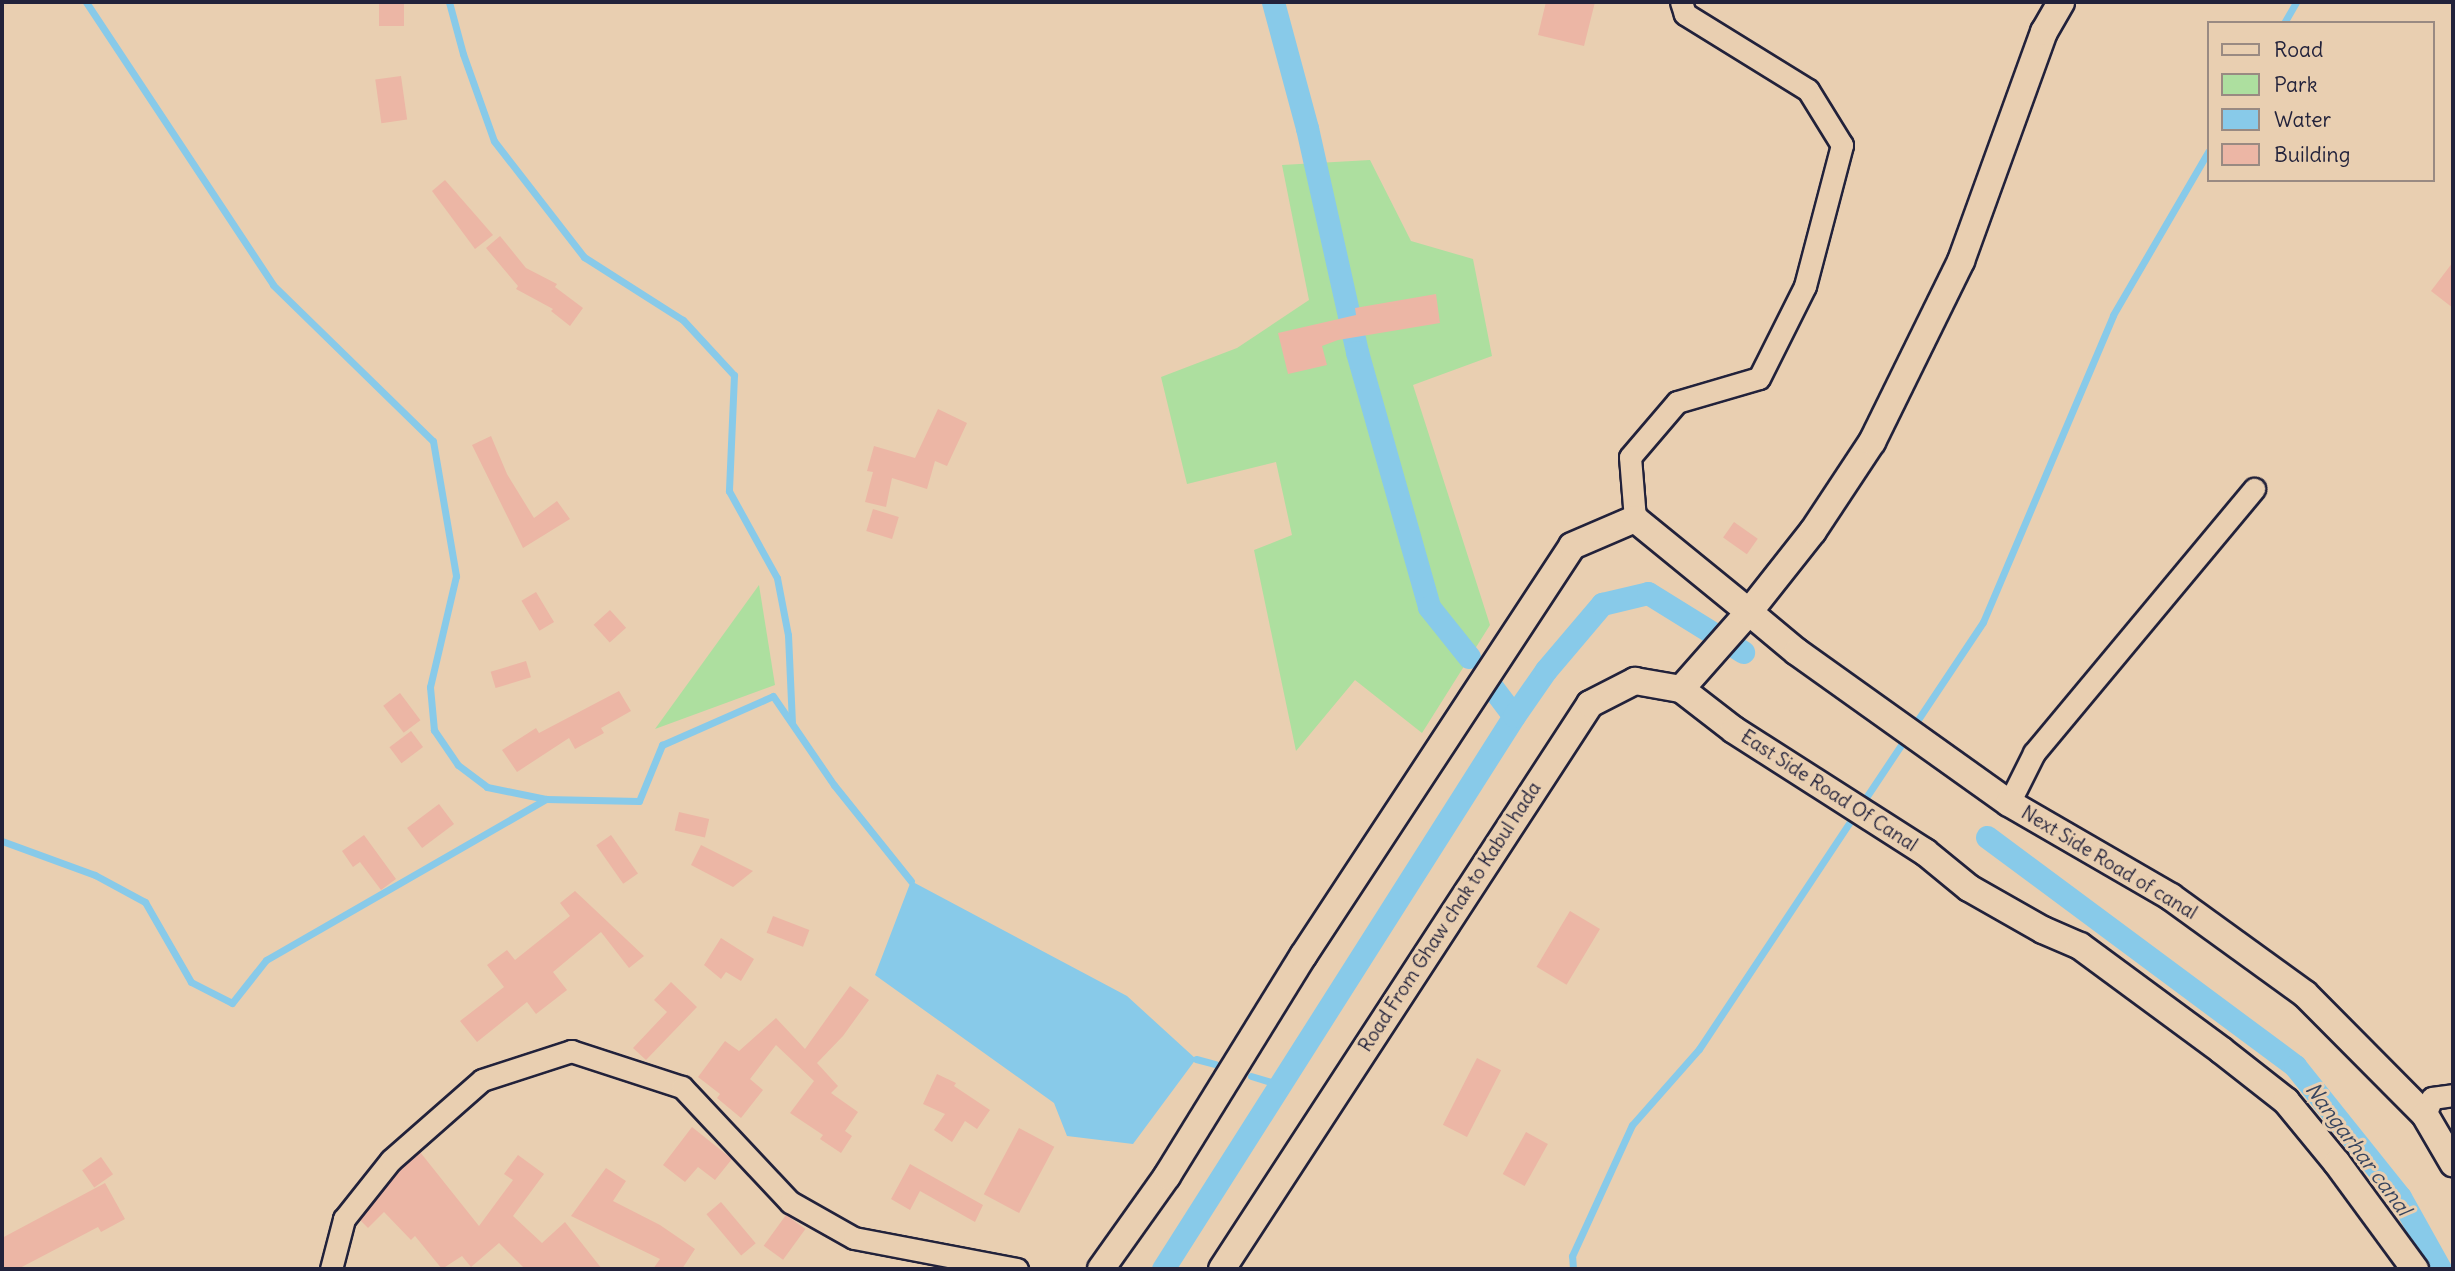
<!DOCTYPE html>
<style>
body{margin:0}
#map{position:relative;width:2455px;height:1271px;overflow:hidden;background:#e9cfb1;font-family:Delius,sans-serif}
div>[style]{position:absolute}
.green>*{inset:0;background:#addf9f}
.water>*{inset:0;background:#88cae9}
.stream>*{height:7px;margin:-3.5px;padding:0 3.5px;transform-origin:3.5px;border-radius:3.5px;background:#88cae9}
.canal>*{height:23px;margin:-11.5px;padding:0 11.5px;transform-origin:11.5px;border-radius:11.5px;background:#88cae9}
.building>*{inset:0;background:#ecb6a5;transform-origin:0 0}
.roads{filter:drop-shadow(2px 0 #22223b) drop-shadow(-2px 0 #22223b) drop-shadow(0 2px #22223b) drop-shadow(0 -2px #22223b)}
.minor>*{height:21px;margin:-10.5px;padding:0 10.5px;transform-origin:10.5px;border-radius:10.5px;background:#e9cfb1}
.tertiary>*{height:26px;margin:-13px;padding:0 13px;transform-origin:13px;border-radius:13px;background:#e9cfb1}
span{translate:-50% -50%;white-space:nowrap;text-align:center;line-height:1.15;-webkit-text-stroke:6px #e9cfb1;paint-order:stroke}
.street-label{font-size:19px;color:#22223b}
.water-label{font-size:21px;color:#36445e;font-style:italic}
.frame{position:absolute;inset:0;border:4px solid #22223b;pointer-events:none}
.legend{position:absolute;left:2207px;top:21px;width:228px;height:161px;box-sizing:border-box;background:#e9cfb1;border:2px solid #998a82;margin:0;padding:9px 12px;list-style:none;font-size:21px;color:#22223b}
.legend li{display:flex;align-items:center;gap:14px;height:35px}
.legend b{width:35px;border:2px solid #998a82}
</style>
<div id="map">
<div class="green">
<i style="clip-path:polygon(1370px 160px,1411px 241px,1473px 259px,1492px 356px,1413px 385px,1490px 625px,1422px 733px,1355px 680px,1296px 751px,1254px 550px,1292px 535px,1276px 462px,1187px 484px,1161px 377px,1237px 348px,1309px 300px,1282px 165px)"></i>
<i style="clip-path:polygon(759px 585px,775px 685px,655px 729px)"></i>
</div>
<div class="water">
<i style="clip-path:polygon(911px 881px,1127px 996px,1196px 1059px,1133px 1144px,1067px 1136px,1054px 1103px,875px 975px)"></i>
</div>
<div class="stream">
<i style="left:86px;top:2px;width:339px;rotate:56.5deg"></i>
<i style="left:273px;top:285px;width:223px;rotate:44.3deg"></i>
<i style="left:433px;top:441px;width:137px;rotate:80.3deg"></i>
<i style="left:456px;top:576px;width:114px;rotate:103.2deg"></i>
<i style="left:430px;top:687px;width:43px;rotate:84.7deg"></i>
<i style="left:434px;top:730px;width:42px;rotate:55.6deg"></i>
<i style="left:458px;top:765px;width:36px;rotate:37deg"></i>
<i style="left:487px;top:787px;width:60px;rotate:11.5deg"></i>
<i style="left:449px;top:2px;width:54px;rotate:74.9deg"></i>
<i style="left:463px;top:54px;width:92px;rotate:70.4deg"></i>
<i style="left:494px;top:141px;width:147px;rotate:52.2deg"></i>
<i style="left:584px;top:257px;width:117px;rotate:32.5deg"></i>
<i style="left:683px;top:320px;width:75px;rotate:47.2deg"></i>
<i style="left:734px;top:375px;width:116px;rotate:92.5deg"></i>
<i style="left:729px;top:491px;width:99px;rotate:61.1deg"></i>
<i style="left:777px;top:578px;width:58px;rotate:79.1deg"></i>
<i style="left:788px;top:635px;width:87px;rotate:87.4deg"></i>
<i style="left:2284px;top:23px;width:24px;rotate:-60deg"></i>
<i style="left:1861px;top:805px;width:220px;rotate:-56.3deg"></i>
<i style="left:1983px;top:622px;width:333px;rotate:-67deg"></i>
<i style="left:2113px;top:315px;width:189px;rotate:-59.8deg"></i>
<i style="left:2px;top:841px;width:99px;rotate:20.1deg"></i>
<i style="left:95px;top:875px;width:57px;rotate:28.4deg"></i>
<i style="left:145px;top:902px;width:92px;rotate:60.1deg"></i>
<i style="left:191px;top:982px;width:46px;rotate:27.1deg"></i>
<i style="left:232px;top:1003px;width:55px;rotate:-51.7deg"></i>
<i style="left:266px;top:960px;width:323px;rotate:-29.9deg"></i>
<i style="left:546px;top:799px;width:93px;rotate:1.2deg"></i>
<i style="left:639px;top:801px;width:61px;rotate:-67.7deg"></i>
<i style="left:662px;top:745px;width:121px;rotate:-23.8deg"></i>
<i style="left:773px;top:696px;width:108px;rotate:55.6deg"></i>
<i style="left:834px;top:785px;width:123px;rotate:51.3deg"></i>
<i style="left:1196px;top:1059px;width:20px;rotate:15deg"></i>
<i style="left:1251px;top:1076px;width:30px;rotate:17deg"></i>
<i style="left:1573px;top:1269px;width:13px;rotate:-94deg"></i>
<i style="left:1572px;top:1256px;width:144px;rotate:-65.4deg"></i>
<i style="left:1632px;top:1125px;width:101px;rotate:-48.6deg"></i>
<i style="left:1699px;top:1049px;width:282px;rotate:-56.4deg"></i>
</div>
<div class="canal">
<i style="left:1273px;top:2px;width:131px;rotate:74.9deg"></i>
<i style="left:1307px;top:128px;width:230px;rotate:77.4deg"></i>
<i style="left:1357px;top:352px;width:265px;rotate:74.2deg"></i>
<i style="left:1429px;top:607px;width:64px;rotate:51.3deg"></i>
<i style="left:1492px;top:687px;width:36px;rotate:53deg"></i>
<i style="left:1987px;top:837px;width:384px;rotate:36.6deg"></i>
<i style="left:2295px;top:1066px;width:168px;rotate:51.3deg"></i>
<i style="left:2400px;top:1197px;width:82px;rotate:60.9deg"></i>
<i style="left:1163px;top:1269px;width:655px;rotate:-57.6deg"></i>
<i style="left:1514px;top:716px;width:56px;rotate:-55.2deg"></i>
<i style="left:1546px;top:670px;width:87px;rotate:-49.7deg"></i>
<i style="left:1602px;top:604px;width:47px;rotate:-13.4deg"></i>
<i style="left:1648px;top:593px;width:112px;rotate:31.8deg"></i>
</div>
<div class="building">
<i style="left:379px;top:2px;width:25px;height:24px"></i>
<i style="clip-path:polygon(1546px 2px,1595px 2px,1584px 46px,1538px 35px)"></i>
<i style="left:401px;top:76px;width:44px;height:26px;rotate:82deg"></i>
<i style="clip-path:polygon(445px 180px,493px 235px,475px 249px,432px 191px)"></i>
<i style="clip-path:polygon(500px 236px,526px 268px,557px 284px,555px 287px,583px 308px,570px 326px,551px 311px,553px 309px,516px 289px,518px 286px,486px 248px)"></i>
<i style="clip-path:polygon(2453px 262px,2453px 308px,2431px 291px)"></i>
<i style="clip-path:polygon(1436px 294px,1440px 323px,1338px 340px,1322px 346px,1327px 365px,1288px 374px,1278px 333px,1356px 315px,1355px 308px)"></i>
<i style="clip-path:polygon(938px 409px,967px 423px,947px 466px,935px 461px,927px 489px,892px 478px,886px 507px,865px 502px,873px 472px,867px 471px,874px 446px,915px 458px)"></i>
<i style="clip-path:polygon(491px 436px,507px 474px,534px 518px,557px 501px,570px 519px,523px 548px,472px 445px)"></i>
<i style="left:873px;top:509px;width:27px;height:23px;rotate:17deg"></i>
<i style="left:1734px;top:522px;width:29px;height:19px;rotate:35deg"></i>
<i style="left:536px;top:592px;width:35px;height:17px;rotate:59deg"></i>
<i style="left:610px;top:610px;width:24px;height:22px;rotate:48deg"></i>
<i style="left:526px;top:661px;width:17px;height:37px;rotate:73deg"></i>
<i style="clip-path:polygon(619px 691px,631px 711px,601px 728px,604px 733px,575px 749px,569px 738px,517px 772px,502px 750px,536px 728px,539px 733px)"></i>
<i style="left:400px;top:693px;width:34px;height:21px;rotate:53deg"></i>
<i style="left:411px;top:731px;width:20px;height:27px;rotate:53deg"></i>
<i style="left:439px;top:804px;width:25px;height:40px;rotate:53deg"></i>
<i style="left:679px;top:812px;width:31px;height:19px;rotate:13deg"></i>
<i style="clip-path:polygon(364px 835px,396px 879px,381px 890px,360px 862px,353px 867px,342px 851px)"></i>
<i style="left:611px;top:835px;width:47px;height:18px;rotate:55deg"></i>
<i style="clip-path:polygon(701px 845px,753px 871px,733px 887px,691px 865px)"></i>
<i style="clip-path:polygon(575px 891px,644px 956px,629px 968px,601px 932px,553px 972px,567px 990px,536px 1014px,527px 1002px,477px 1042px,460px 1021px,504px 987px,487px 965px,507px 950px,515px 960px,570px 916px,560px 903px)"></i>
<i style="left:1570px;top:911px;width:35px;height:65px;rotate:31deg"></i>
<i style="left:773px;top:916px;width:39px;height:18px;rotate:21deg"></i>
<i style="clip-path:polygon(721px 938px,754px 959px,741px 981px,726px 972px,721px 979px,704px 965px)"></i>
<i style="clip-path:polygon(671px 982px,697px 1007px,646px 1060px,633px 1048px,667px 1012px,654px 1000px)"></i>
<i style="clip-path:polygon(850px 986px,869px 1000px,843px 1036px,817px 1063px,838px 1086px,831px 1093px,858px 1112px,845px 1131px,852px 1136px,841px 1153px,820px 1139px,823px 1135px,790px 1113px,814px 1081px,776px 1045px,750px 1079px,763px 1090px,741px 1118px,717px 1098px,720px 1094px,698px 1077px,725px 1041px,739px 1051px,776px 1018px,805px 1049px)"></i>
<i style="left:1477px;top:1058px;width:27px;height:75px;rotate:27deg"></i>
<i style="clip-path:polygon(937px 1074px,956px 1083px,954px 1086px,990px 1110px,977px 1129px,965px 1121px,952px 1142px,934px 1130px,945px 1114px,923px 1104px)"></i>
<i style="clip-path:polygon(692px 1127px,732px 1159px,715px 1180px,698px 1167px,685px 1182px,663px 1165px)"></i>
<i style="left:1019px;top:1128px;width:40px;height:75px;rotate:28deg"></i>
<i style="left:1526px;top:1132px;width:25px;height:48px;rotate:29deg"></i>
<i style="clip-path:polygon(420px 1152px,479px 1226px,513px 1180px,504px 1174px,518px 1155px,544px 1174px,513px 1216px,542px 1243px,565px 1222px,602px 1269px,525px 1269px,499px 1243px,471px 1267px,462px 1256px,442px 1269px,415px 1236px,411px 1240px,384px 1212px,368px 1228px,360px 1220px,401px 1169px)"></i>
<i style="left:101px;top:1157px;width:21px;height:23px;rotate:55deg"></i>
<i style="clip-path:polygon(910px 1164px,983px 1205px,975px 1222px,920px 1191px,910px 1210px,891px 1199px)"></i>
<i style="clip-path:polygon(606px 1168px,626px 1181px,613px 1201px,660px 1225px,695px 1249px,682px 1269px,653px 1269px,660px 1259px,571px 1216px)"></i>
<i style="clip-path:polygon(105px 1183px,125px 1219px,101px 1232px,98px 1227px,18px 1269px,2px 1269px,2px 1238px)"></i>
<i style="left:721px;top:1202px;width:54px;height:19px;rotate:50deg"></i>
<i style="left:786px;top:1215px;width:24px;height:38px;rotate:36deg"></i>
</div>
<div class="roads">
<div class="minor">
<i style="left:1635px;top:519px;width:62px;rotate:-94.6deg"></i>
<i style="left:1630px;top:457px;width:72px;rotate:-49.5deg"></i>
<i style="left:1677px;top:402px;width:85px;rotate:-16.3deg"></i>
<i style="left:1759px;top:378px;width:103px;rotate:-63.4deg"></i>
<i style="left:1805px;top:286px;width:146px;rotate:-75.3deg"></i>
<i style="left:1842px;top:145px;width:65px;rotate:-121.7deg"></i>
<i style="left:1808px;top:90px;width:145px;rotate:-148.3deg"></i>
<i style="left:1685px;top:14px;width:13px;rotate:-108deg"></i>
<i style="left:2009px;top:803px;width:56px;rotate:-63.4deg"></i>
<i style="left:2034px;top:753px;width:344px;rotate:-50.2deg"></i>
<i style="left:2425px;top:1115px;width:18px;rotate:-68deg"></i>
<i style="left:2432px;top:1098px;width:21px;rotate:-8deg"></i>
<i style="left:331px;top:1269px;width:52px;rotate:-75.4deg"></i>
<i style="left:344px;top:1219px;width:75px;rotate:-51.5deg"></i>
<i style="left:391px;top:1160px;width:121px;rotate:-41.3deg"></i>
<i style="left:482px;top:1080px;width:94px;rotate:-18deg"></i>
<i style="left:571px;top:1051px;width:117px;rotate:18deg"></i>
<i style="left:682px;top:1087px;width:158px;rotate:46.8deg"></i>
<i style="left:790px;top:1202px;width:73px;rotate:29.4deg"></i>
<i style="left:854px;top:1238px;width:166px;rotate:10.8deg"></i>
</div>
<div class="tertiary">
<i style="left:1681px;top:689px;width:103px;rotate:-48.6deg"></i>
<i style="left:1749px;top:612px;width:62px;rotate:39.8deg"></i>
<i style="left:1797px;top:652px;width:260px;rotate:35.5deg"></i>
<i style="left:2009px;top:803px;width:187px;rotate:30.1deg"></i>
<i style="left:2171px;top:897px;width:165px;rotate:35.9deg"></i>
<i style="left:2305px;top:994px;width:170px;rotate:45.2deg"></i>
<i style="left:2425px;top:1115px;width:56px;rotate:59.7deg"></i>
<i style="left:1101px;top:1269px;width:114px;rotate:-54.6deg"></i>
<i style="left:1167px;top:1176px;width:259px;rotate:-58.3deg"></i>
<i style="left:1303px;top:956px;width:490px;rotate:-56.7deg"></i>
<i style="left:1572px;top:546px;width:69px;rotate:-23.2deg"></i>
<i style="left:1635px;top:519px;width:147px;rotate:39.2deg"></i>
<i style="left:1749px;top:612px;width:103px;rotate:-51.7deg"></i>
<i style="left:1813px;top:531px;width:107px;rotate:-56.5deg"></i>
<i style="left:1872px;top:442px;width:202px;rotate:-63.8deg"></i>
<i style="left:1961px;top:261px;width:244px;rotate:-70.1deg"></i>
<i style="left:2044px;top:32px;width:34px;rotate:-60deg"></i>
<i style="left:1222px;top:1269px;width:674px;rotate:-56.92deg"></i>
<i style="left:1590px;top:704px;width:51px;rotate:-27.1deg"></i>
<i style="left:1635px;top:681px;width:47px;rotate:9.9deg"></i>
<i style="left:1681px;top:689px;width:67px;rotate:37.7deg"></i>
<i style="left:1734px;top:730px;width:227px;rotate:32.6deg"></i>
<i style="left:1925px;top:852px;width:57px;rotate:39.3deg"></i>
<i style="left:1969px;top:888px;width:85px;rotate:29.6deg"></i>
<i style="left:2043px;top:930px;width:40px;rotate:23.4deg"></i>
<i style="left:2080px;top:946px;width:175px;rotate:36.4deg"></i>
<i style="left:2221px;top:1050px;width:83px;rotate:38.1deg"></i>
<i style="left:2286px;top:1101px;width:80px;rotate:50.6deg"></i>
<i style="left:2337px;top:1163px;width:132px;rotate:53.7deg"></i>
</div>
</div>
<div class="street-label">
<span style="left:1829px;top:791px;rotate:33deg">East Side Road Of Canal</span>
<span style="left:2109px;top:863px;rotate:31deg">Next Side Road of canal</span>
<span style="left:1450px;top:917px;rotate:-57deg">Road From Ghaw chak to Kabul hada</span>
</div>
<div class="water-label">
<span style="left:2358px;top:1149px;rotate:53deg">Nangarhar canal</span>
</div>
<div class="frame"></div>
<ul class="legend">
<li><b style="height:9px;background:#e9cfb1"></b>Road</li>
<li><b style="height:19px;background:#addf9f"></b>Park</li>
<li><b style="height:19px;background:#88cae9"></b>Water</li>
<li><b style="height:19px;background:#ecb6a5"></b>Building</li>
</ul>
</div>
